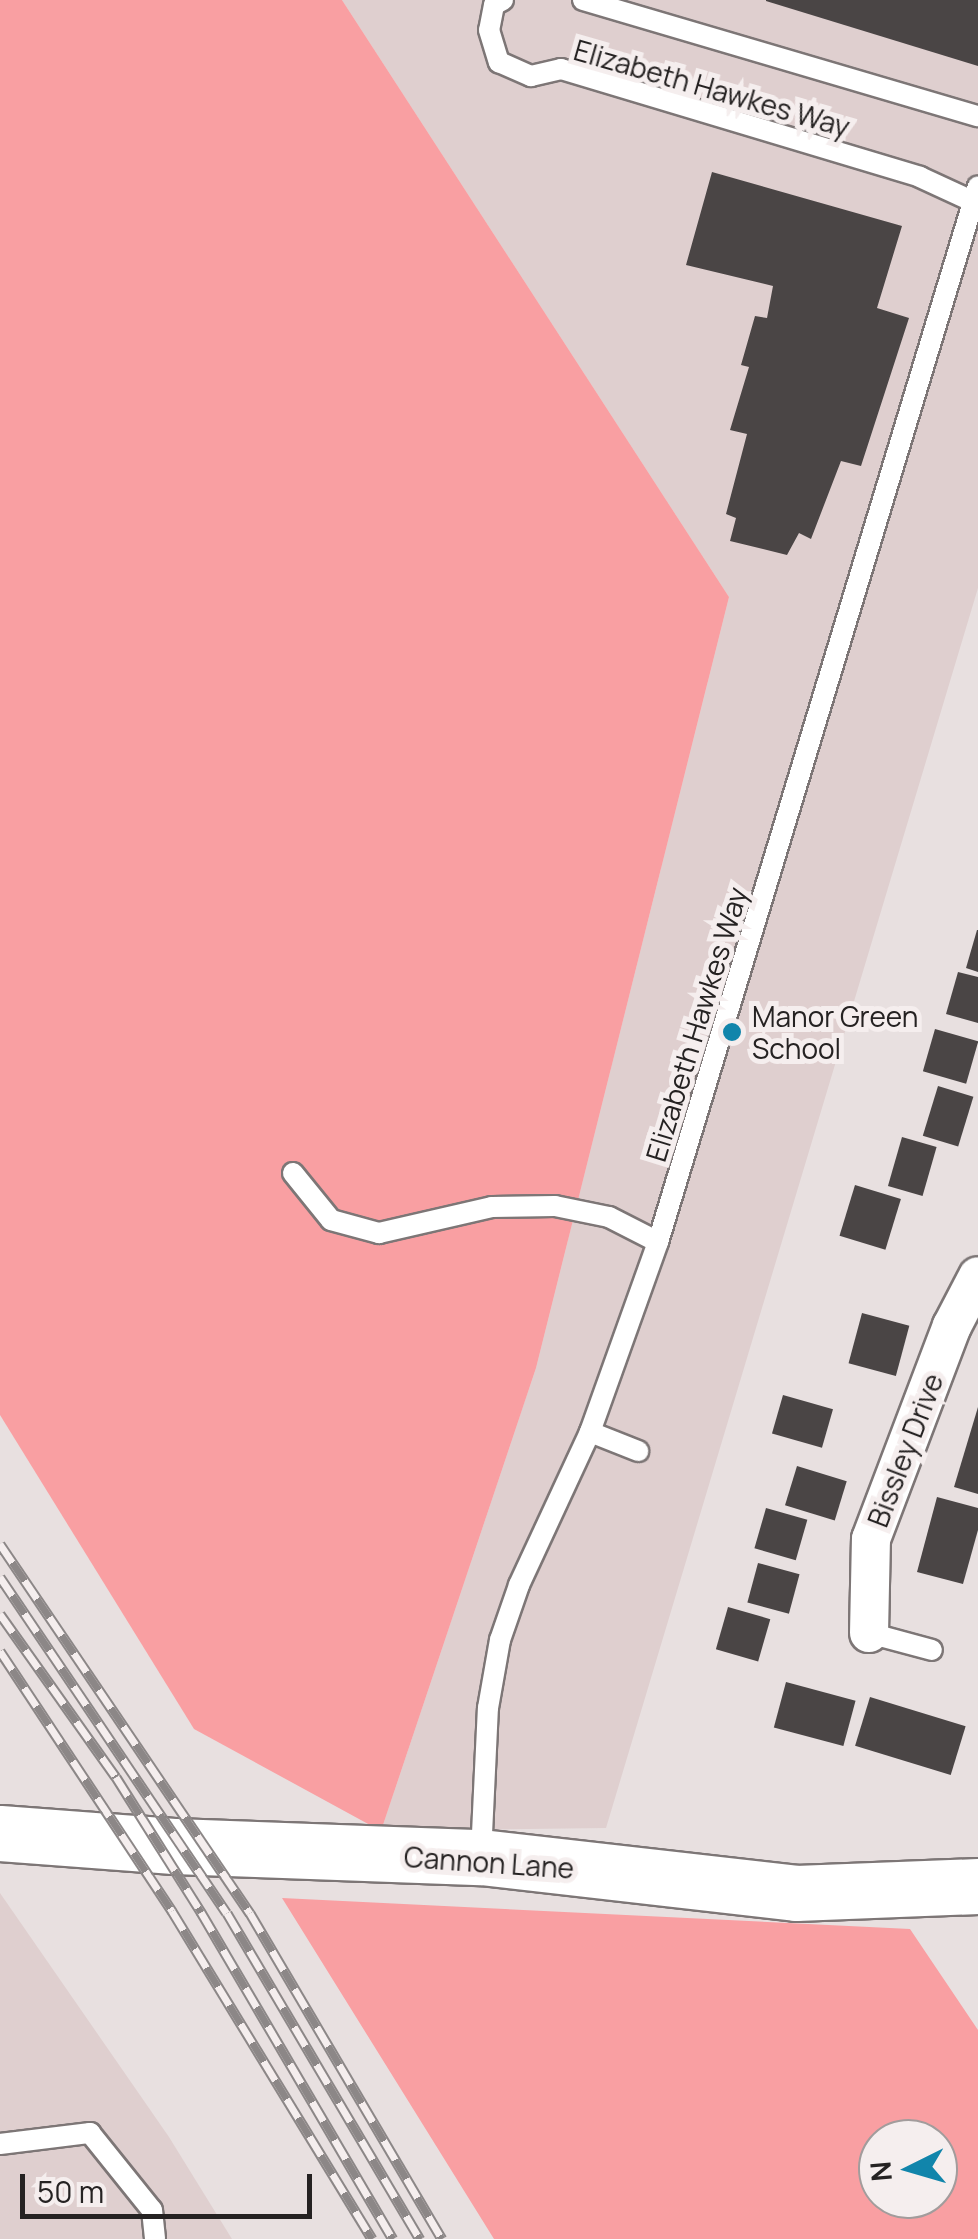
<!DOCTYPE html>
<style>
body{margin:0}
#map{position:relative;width:978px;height:2239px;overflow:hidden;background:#e8e0e0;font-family:Manrope,sans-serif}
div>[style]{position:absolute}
.built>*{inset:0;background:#dfcfcf}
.green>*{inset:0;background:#f99fa2}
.building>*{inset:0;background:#4a4545;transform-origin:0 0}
.roads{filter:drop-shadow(2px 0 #7d7676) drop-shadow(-2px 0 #7d7676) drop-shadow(0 2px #7d7676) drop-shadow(0 -2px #7d7676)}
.lane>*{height:20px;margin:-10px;padding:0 10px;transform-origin:10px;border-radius:10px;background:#fff}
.street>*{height:38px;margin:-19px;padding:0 19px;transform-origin:19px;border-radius:19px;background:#fff}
.secondary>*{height:55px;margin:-27.5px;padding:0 27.5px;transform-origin:27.5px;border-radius:27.5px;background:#fff}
.rail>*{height:11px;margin-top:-5.5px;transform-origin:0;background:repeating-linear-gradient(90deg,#f5eeee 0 22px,#8c8787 0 44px);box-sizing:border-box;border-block:2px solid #8c8787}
.dots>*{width:28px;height:28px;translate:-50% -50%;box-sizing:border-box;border:5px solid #f5eeee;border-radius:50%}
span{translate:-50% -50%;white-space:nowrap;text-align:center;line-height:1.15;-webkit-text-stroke:10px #f5eeee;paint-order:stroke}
.street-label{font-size:28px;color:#252222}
.poi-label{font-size:28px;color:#252222}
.left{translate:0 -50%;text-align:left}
.north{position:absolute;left:858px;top:2119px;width:100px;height:100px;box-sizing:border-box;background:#f5eeee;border:2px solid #a29c9c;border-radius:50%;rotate:265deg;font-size:28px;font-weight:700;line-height:40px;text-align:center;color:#252222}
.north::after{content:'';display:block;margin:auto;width:35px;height:45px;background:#1185ab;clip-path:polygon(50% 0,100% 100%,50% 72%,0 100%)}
.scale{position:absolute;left:20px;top:2174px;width:292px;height:45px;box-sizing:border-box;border:5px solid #252222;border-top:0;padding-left:12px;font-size:30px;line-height:35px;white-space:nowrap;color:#252222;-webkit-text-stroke:8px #f5eeee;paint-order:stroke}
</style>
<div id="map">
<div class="built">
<i style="clip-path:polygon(342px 0,978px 0,978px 588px,606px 1828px,381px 1831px,536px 1368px,729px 597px)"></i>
<i style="clip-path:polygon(0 1893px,169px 2137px,232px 2239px,0 2239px)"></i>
</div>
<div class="green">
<i style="clip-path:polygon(0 0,342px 0,729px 597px,536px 1368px,381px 1831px,194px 1729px,0 1415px)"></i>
<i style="clip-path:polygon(evenodd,282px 1898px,910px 1929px,978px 2030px,978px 2239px,494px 2239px,282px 1898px,878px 2139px,938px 2139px,938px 2199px,878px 2199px,878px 2139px)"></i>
</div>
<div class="building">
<i style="clip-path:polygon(978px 0,978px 66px,766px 1px,766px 0)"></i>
<i style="clip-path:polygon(712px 172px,902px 226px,877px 308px,909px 318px,861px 466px,841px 461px,811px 539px,799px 533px,787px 555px,730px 541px,736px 518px,726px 514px,747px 434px,730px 430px,749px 367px,741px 365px,755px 316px,767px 318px,773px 286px,686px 265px)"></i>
<i style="clip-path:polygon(977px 930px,978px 930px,978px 972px,966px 968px)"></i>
<i style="clip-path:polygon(958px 972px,978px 977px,978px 1023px,946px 1014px)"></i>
<i style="left:935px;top:1029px;width:45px;height:44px;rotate:16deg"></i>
<i style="left:938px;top:1086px;width:37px;height:52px;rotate:17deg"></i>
<i style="left:902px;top:1137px;width:36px;height:51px;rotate:16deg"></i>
<i style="left:855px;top:1185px;width:48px;height:53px;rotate:17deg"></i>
<i style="left:862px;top:1313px;width:49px;height:52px;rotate:15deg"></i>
<i style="left:783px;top:1395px;width:52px;height:40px;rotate:16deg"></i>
<i style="clip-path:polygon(978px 1407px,978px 1494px,954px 1487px)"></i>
<i style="left:797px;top:1466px;width:52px;height:41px;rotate:17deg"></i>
<i style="clip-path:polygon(937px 1497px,978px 1508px,978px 1530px,963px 1584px,917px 1572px)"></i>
<i style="left:766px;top:1508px;width:43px;height:42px;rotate:16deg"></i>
<i style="left:758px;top:1563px;width:43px;height:41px;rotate:15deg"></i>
<i style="left:728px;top:1607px;width:44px;height:44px;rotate:16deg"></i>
<i style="left:786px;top:1682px;width:72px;height:47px;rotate:15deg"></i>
<i style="left:870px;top:1697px;width:100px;height:51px;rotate:17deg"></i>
</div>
<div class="roads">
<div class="lane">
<i style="left:503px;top:0;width:10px;rotate:151deg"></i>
<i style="left:494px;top:5px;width:25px;rotate:101deg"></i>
<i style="left:489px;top:30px;width:34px;rotate:73deg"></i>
<i style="left:499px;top:62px;width:35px;rotate:24deg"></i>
<i style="left:531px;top:76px;width:31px;rotate:-13deg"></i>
<i style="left:561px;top:69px;width:375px;rotate:16.7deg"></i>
<i style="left:920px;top:177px;width:60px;rotate:24.8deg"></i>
<i style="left:583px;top:0;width:412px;rotate:16.4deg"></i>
<i style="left:293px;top:1173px;width:60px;rotate:51deg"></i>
<i style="left:331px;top:1220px;width:50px;rotate:15.2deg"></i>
<i style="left:379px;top:1233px;width:116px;rotate:-13deg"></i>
<i style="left:492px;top:1207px;width:63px;rotate:-0.9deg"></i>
<i style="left:555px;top:1206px;width:55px;rotate:11.5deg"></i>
<i style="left:609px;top:1217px;width:55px;rotate:27deg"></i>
<i style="left:590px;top:1432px;width:52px;rotate:21.6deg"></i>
<i style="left:869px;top:1633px;width:65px;rotate:15.1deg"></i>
<i style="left:481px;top:1855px;width:147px;rotate:-87.3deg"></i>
<i style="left:488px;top:1708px;width:69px;rotate:-80deg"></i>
<i style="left:500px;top:1640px;width:58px;rotate:-70.9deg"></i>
<i style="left:519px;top:1585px;width:169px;rotate:-65.1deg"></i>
<i style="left:590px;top:1432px;width:202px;rotate:-70.3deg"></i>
<i style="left:658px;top:1242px;width:1103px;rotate:-73.14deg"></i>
<i style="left:0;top:2144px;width:91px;rotate:-7deg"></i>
<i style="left:90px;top:2133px;width:99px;rotate:51.2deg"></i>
<i style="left:152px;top:2210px;width:29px;rotate:84deg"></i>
</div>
<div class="street">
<i style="left:869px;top:1633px;width:94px;rotate:-88.8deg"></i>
<i style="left:871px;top:1539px;width:228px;rotate:-69.2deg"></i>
<i style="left:952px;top:1326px;width:56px;rotate:-62.5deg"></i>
</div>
<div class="secondary">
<i style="left:0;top:1833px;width:174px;rotate:4.3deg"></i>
<i style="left:174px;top:1846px;width:307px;rotate:2.1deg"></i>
<i style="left:481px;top:1857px;width:317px;rotate:6.5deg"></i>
<i style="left:796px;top:1893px;width:182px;rotate:-2.2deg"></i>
</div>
</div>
<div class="rail">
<i style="left:0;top:1544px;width:446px;rotate:55.9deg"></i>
<i style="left:250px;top:1913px;width:378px;rotate:59.5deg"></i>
<i style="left:0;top:1577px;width:405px;rotate:56deg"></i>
<i style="left:227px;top:1913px;width:379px;rotate:59.4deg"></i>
<i style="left:0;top:1614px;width:200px;rotate:54.6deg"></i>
<i style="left:116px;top:1777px;width:160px;rotate:57.8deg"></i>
<i style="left:201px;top:1912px;width:379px;rotate:59.6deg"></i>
<i style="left:0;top:1651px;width:312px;rotate:56.5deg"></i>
<i style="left:172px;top:1911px;width:384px;rotate:58.6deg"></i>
</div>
<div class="dots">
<i style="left:732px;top:1032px;background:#1185ab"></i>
</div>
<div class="street-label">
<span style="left:712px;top:88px;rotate:16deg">Elizabeth Hawkes Way</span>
<span style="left:696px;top:1024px;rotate:-73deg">Elizabeth Hawkes Way</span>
<span style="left:905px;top:1450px;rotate:-69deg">Bissley Drive</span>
<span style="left:489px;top:1862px;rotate:4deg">Cannon Lane</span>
</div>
<div class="poi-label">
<span class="left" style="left:752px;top:1032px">Manor Green<br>School</span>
</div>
<div class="north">N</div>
<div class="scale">50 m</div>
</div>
